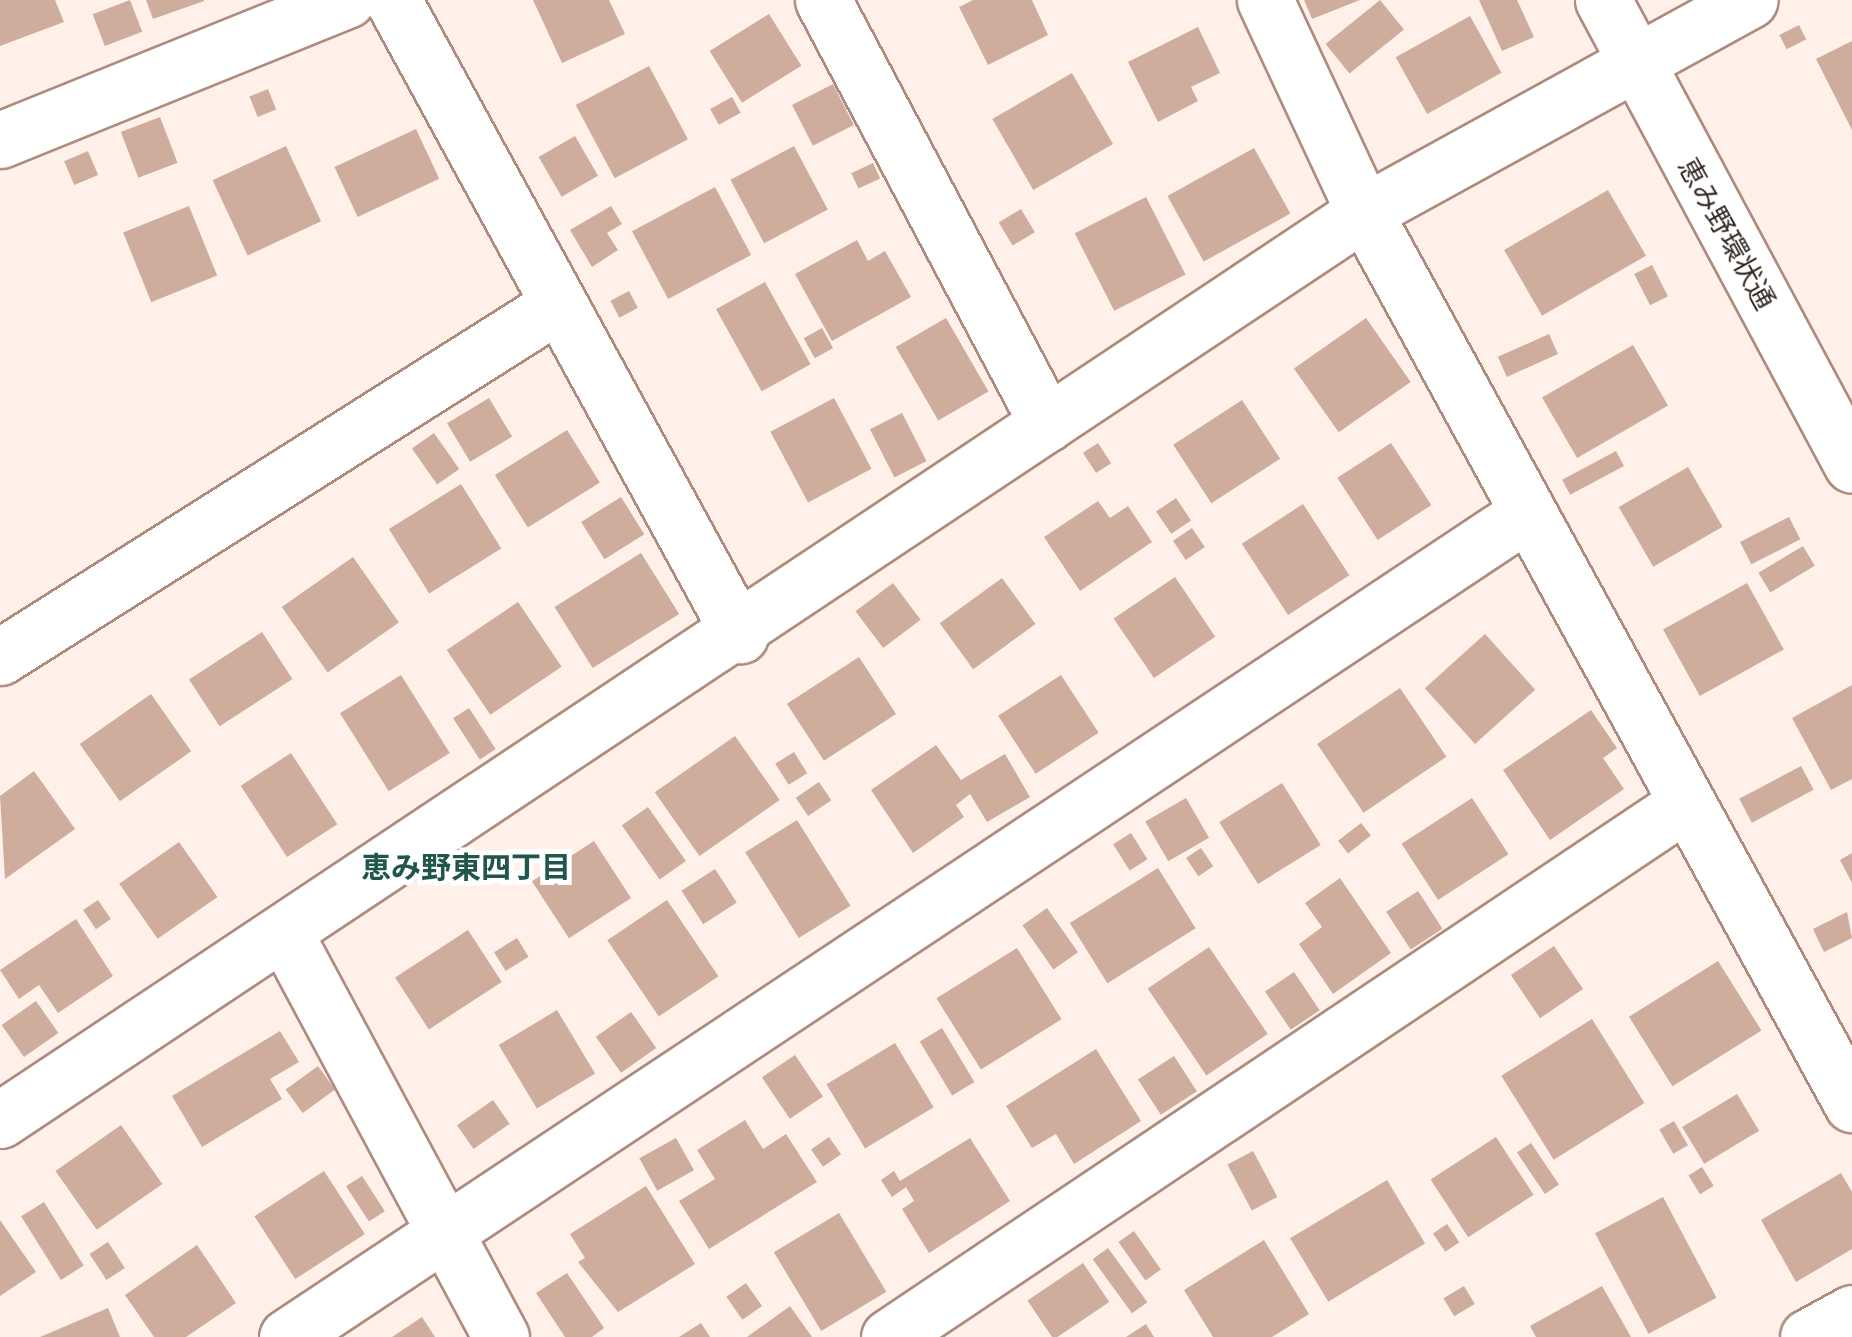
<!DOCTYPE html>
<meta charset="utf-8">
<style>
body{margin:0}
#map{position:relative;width:1852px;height:1337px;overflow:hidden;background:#fff0ea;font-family:Raleway,"Noto Sans JP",sans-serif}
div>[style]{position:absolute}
.building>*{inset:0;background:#cfad9d;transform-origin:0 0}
.roads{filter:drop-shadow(2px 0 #ad8c7d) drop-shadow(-2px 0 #ad8c7d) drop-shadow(0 2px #ad8c7d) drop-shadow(0 -2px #ad8c7d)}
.minor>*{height:55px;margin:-27.5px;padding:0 27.5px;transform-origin:27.5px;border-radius:27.5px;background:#fff}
.tertiary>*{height:55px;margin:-27.5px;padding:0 27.5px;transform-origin:27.5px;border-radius:27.5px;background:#fff}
span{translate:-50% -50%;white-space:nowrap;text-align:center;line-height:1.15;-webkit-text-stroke:10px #fff;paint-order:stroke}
.street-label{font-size:28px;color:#362923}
.neighbourhood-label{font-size:30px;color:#21564b;font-weight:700}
</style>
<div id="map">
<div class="building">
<i style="clip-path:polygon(0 0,55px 0,64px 22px,0 46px)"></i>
<i style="left:130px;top:0;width:34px;height:40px;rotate:69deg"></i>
<i style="clip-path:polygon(146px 0,204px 0,204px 1px,153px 19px)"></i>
<i style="clip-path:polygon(533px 0,609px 0,625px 34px,562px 63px)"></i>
<i style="clip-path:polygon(973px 0,1032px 0,1048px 35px,988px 65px,959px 7px)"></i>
<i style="clip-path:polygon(1304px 0,1360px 0,1312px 19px)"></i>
<i style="left:1380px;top:0;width:38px;height:70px;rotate:51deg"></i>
<i style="clip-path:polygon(1479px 0,1517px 0,1534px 37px,1502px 51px)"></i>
<i style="left:769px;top:14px;width:61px;height:70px;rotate:58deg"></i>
<i style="left:1470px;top:16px;width:65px;height:85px;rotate:61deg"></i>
<i style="left:1799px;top:25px;width:16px;height:22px;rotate:63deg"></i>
<i style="clip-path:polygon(1198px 27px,1220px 73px,1191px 87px,1198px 101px,1158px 122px,1128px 62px)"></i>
<i style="clip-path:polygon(1852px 41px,1852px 130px,1816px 59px)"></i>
<i style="left:649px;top:66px;width:83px;height:83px;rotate:62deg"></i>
<i style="left:1072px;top:73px;width:82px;height:92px;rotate:60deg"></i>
<i style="left:833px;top:84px;width:46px;height:46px;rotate:63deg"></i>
<i style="left:268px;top:89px;width:22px;height:20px;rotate:68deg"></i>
<i style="left:732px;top:97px;width:18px;height:25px;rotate:61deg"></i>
<i style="left:160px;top:117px;width:49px;height:42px;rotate:69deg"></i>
<i style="left:416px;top:129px;width:55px;height:90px;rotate:65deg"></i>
<i style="left:575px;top:136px;width:46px;height:42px;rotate:60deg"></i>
<i style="left:286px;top:146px;width:83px;height:81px;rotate:65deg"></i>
<i style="left:794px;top:146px;width:72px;height:72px;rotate:62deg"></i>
<i style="left:1254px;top:148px;width:75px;height:99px;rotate:61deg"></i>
<i style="left:88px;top:151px;width:26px;height:26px;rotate:67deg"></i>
<i style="left:873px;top:163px;width:17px;height:24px;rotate:65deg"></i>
<i style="left:715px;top:187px;width:77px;height:94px;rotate:62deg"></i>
<i style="left:1608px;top:190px;width:76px;height:120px;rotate:60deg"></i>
<i style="left:1146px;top:197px;width:87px;height:80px;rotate:63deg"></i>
<i style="left:189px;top:206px;width:75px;height:71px;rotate:68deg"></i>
<i style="clip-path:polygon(611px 206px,622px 224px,607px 233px,618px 250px,592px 267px,570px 230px)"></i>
<i style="left:1021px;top:209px;width:27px;height:26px;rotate:59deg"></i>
<i style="clip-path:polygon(857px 240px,868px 261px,885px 251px,911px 297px,832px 341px,795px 274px)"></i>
<i style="left:1652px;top:265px;width:35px;height:20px;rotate:63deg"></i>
<i style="left:765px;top:282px;width:94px;height:56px;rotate:61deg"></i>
<i style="left:629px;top:291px;width:19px;height:21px;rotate:62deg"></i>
<i style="left:946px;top:318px;width:85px;height:58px;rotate:60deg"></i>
<i style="left:1366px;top:318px;width:78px;height:88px;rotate:55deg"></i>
<i style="left:822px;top:328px;width:23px;height:21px;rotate:61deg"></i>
<i style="left:1549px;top:334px;width:22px;height:56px;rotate:66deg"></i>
<i style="left:1633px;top:345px;width:70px;height:105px;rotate:60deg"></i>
<i style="left:489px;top:398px;width:45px;height:49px;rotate:59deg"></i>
<i style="left:834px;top:398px;width:80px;height:72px;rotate:62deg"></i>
<i style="left:1242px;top:400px;width:70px;height:82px;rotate:57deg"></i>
<i style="left:902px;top:413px;width:54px;height:36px;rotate:63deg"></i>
<i style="left:567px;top:430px;width:62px;height:85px;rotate:58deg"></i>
<i style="left:434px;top:433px;width:44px;height:27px;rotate:55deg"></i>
<i style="left:1098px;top:443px;width:24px;height:18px;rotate:57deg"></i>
<i style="left:1391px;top:443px;width:74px;height:64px;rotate:57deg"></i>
<i style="left:1616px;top:451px;width:17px;height:61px;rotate:62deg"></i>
<i style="left:1688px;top:467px;width:69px;height:80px;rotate:60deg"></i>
<i style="left:461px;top:484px;width:76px;height:85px;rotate:58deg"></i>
<i style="left:621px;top:497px;width:44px;height:47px;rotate:58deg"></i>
<i style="left:1176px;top:498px;width:27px;height:24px;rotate:56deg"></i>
<i style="clip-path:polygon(1098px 501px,1110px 518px,1128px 506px,1152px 542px,1080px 591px,1044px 537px)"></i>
<i style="left:1303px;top:504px;width:85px;height:73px;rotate:57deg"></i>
<i style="left:1789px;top:517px;width:25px;height:55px;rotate:63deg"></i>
<i style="left:1192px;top:528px;width:23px;height:23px;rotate:56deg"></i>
<i style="left:1803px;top:546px;width:23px;height:52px;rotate:59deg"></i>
<i style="left:641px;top:553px;width:72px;height:102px;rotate:58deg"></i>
<i style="left:353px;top:557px;width:80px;height:87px;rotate:55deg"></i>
<i style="left:1175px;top:577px;width:72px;height:74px;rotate:56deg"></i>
<i style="left:1002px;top:578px;width:57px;height:77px;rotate:54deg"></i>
<i style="left:893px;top:583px;width:46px;height:47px;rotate:53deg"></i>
<i style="left:1747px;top:583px;width:76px;height:96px;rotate:61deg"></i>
<i style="left:518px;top:602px;width:78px;height:86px;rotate:56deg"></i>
<i style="left:262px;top:632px;width:56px;height:87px;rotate:57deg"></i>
<i style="left:1485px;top:634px;width:75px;height:81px;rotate:48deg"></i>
<i style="left:859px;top:657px;width:68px;height:86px;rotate:57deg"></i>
<i style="left:401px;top:675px;width:92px;height:72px;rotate:58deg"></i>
<i style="left:1061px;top:675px;width:69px;height:75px;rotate:57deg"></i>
<i style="clip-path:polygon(1852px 685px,1852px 779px,1831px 790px,1792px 718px)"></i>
<i style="left:1400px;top:688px;width:83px;height:100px;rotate:56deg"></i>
<i style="left:151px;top:694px;width:70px;height:87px;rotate:55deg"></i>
<i style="left:469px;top:708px;width:49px;height:19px;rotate:57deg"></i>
<i style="clip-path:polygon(1591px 710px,1617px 748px,1603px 758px,1624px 789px,1550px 840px,1503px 770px)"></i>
<i style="left:735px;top:736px;width:78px;height:98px;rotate:55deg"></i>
<i style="clip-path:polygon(936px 745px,961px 780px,1005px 754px,1030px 797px,987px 822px,970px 794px,956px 805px,964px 817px,913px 853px,871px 790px)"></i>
<i style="left:794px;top:752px;width:25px;height:22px;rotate:58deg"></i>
<i style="left:291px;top:753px;width:85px;height:60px;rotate:57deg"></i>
<i style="left:1801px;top:766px;width:27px;height:70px;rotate:62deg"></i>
<i style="clip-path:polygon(34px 771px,75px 829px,5px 879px,0 796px)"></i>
<i style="left:819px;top:782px;width:22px;height:28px;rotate:56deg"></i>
<i style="left:1282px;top:783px;width:73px;height:74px;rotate:58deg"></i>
<i style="left:1186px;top:798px;width:46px;height:47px;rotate:60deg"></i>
<i style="left:1472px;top:798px;width:67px;height:84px;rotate:57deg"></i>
<i style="left:648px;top:807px;width:66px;height:32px;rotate:55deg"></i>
<i style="left:797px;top:820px;width:101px;height:61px;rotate:58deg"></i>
<i style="left:1361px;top:823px;width:16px;height:29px;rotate:52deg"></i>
<i style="left:1131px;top:833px;width:31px;height:21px;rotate:58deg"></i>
<i style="left:594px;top:841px;width:68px;height:74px;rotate:57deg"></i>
<i style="left:179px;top:842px;width:67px;height:73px;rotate:55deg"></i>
<i style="left:1201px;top:848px;width:22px;height:18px;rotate:56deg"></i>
<i style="clip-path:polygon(1852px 853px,1852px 883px,1840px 860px)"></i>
<i style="left:1158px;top:868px;width:71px;height:104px;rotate:58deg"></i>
<i style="left:715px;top:869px;width:40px;height:40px;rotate:57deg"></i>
<i style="clip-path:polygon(1340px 878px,1391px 953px,1333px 994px,1299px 944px,1322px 927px,1305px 903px)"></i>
<i style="left:1418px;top:891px;width:45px;height:38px;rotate:57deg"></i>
<i style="left:98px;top:900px;width:23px;height:18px;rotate:56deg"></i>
<i style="left:667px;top:900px;width:92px;height:72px;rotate:56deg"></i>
<i style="left:1047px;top:908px;width:54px;height:30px;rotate:55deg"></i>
<i style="clip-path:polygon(1847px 912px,1852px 938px,1824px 952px,1813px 929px)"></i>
<i style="clip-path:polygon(76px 919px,113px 976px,58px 1013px,39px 985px,19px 999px,0 970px)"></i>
<i style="left:468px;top:930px;width:62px;height:87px;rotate:57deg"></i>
<i style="left:517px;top:938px;width:22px;height:27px;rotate:58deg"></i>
<i style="left:1554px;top:946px;width:52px;height:52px;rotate:56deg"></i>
<i style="left:1209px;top:947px;width:105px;height:74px;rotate:56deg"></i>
<i style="left:1017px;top:948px;width:84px;height:95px;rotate:58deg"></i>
<i style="left:1718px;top:961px;width:82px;height:105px;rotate:58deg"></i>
<i style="left:1294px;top:972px;width:46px;height:35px;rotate:56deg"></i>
<i style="left:36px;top:1001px;width:39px;height:42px;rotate:55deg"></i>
<i style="left:557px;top:1010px;width:74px;height:68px;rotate:59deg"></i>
<i style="left:631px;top:1012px;width:44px;height:43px;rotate:55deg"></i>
<i style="left:1592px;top:1019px;width:99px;height:107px;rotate:58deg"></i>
<i style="left:942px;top:1028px;width:63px;height:26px;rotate:59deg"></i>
<i style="clip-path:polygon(280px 1031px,299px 1062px,270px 1079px,282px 1099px,202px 1147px,172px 1096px)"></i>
<i style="left:895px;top:1043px;width:75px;height:80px;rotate:59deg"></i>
<i style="clip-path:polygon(1096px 1049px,1141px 1121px,1074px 1164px,1056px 1134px,1032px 1148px,1006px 1106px)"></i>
<i style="left:795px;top:1055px;width:50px;height:40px;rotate:56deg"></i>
<i style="left:1174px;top:1056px;width:42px;height:43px;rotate:57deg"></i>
<i style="left:318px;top:1066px;width:29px;height:40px;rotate:54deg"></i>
<i style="left:1737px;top:1094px;width:43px;height:64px;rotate:59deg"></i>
<i style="left:493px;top:1100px;width:29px;height:44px;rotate:55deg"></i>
<i style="clip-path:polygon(745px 1120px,763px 1149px,786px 1134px,817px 1182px,709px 1249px,679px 1201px,715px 1179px,697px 1150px)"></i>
<i style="left:1674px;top:1121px;width:28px;height:17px;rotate:60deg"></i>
<i style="left:121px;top:1125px;width:72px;height:80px;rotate:55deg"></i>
<i style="left:829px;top:1137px;width:21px;height:22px;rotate:55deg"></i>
<i style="left:1496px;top:1137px;width:69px;height:78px;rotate:57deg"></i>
<i style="left:676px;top:1138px;width:37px;height:42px;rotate:61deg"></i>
<i style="clip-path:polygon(970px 1138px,1010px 1201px,929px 1253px,902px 1209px,914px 1201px,906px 1187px,892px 1197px,881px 1180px,894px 1171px,900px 1181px)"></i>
<i style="left:1531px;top:1143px;width:50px;height:17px;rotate:56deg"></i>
<i style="left:1253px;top:1151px;width:52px;height:29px;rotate:62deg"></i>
<i style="left:1702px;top:1167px;width:22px;height:16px;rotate:58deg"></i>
<i style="left:324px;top:1171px;width:75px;height:83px;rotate:57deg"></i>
<i style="clip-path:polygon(1841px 1173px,1852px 1192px,1852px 1249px,1796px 1282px,1761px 1220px)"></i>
<i style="left:362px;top:1176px;width:42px;height:19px;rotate:57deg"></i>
<i style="left:1387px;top:1180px;width:74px;height:113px;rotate:59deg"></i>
<i style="clip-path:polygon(646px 1186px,695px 1264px,618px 1312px,578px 1262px,585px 1258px,570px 1234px)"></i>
<i style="left:1663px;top:1197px;width:114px;height:77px;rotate:62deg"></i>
<i style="left:44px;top:1202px;width:75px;height:27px;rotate:58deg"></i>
<i style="left:839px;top:1213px;width:92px;height:76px;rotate:59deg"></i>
<i style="clip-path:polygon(0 1220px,36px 1272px,0 1296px)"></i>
<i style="left:1447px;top:1224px;width:22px;height:17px;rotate:56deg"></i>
<i style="left:1134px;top:1231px;width:47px;height:19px;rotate:55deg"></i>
<i style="clip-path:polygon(1264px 1240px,1309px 1314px,1272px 1337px,1213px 1337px,1184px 1290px)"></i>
<i style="left:108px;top:1242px;width:31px;height:22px;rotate:57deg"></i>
<i style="clip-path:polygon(197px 1245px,236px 1303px,186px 1337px,154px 1337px,125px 1295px)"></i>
<i style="left:1108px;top:1248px;width:67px;height:19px;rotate:54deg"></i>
<i style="left:1083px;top:1263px;width:47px;height:67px;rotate:56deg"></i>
<i style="clip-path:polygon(567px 1273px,604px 1328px,592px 1337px,565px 1337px,536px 1293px)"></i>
<i style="left:746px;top:1283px;width:28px;height:24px;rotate:55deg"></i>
<i style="left:1464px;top:1286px;width:21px;height:24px;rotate:59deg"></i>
<i style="clip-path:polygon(1602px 1286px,1631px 1337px,1536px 1337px,1530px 1326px)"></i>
<i style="clip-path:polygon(790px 1306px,812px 1337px,747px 1337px)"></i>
<i style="clip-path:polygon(108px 1308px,120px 1337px,40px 1337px)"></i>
<i style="clip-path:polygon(422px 1317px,435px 1337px,392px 1337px)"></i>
<i style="clip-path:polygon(701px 1323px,710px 1337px,679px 1337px)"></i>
<i style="clip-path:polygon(1146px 1324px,1154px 1337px,1126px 1337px)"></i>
</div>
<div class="roads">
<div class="minor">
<i style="left:393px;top:0;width:724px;rotate:61.35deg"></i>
<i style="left:823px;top:0;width:479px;rotate:62.1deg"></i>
<i style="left:1265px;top:0;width:234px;rotate:65deg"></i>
<i style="left:1364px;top:212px;width:1017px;rotate:61.32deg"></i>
<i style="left:0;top:140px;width:374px;rotate:-22deg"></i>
<i style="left:0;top:657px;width:655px;rotate:-32.28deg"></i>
<i style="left:285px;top:934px;width:457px;rotate:61.8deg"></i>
<i style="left:0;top:1120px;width:1639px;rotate:-33.65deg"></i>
<i style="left:1364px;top:212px;width:440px;rotate:-28.8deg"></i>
<i style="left:287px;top:1337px;width:1489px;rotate:-33.6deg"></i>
<i style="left:889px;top:1337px;width:959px;rotate:-33.82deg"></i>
<i style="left:1808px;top:1337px;width:50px;rotate:-28.6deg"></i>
</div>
<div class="tertiary">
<i style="left:1603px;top:0;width:527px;rotate:61.83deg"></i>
</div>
</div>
<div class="street-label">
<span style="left:1726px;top:234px;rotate:61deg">恵み野環状通</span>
</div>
<div class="neighbourhood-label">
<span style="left:466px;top:868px">恵み野東四丁目</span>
</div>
</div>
